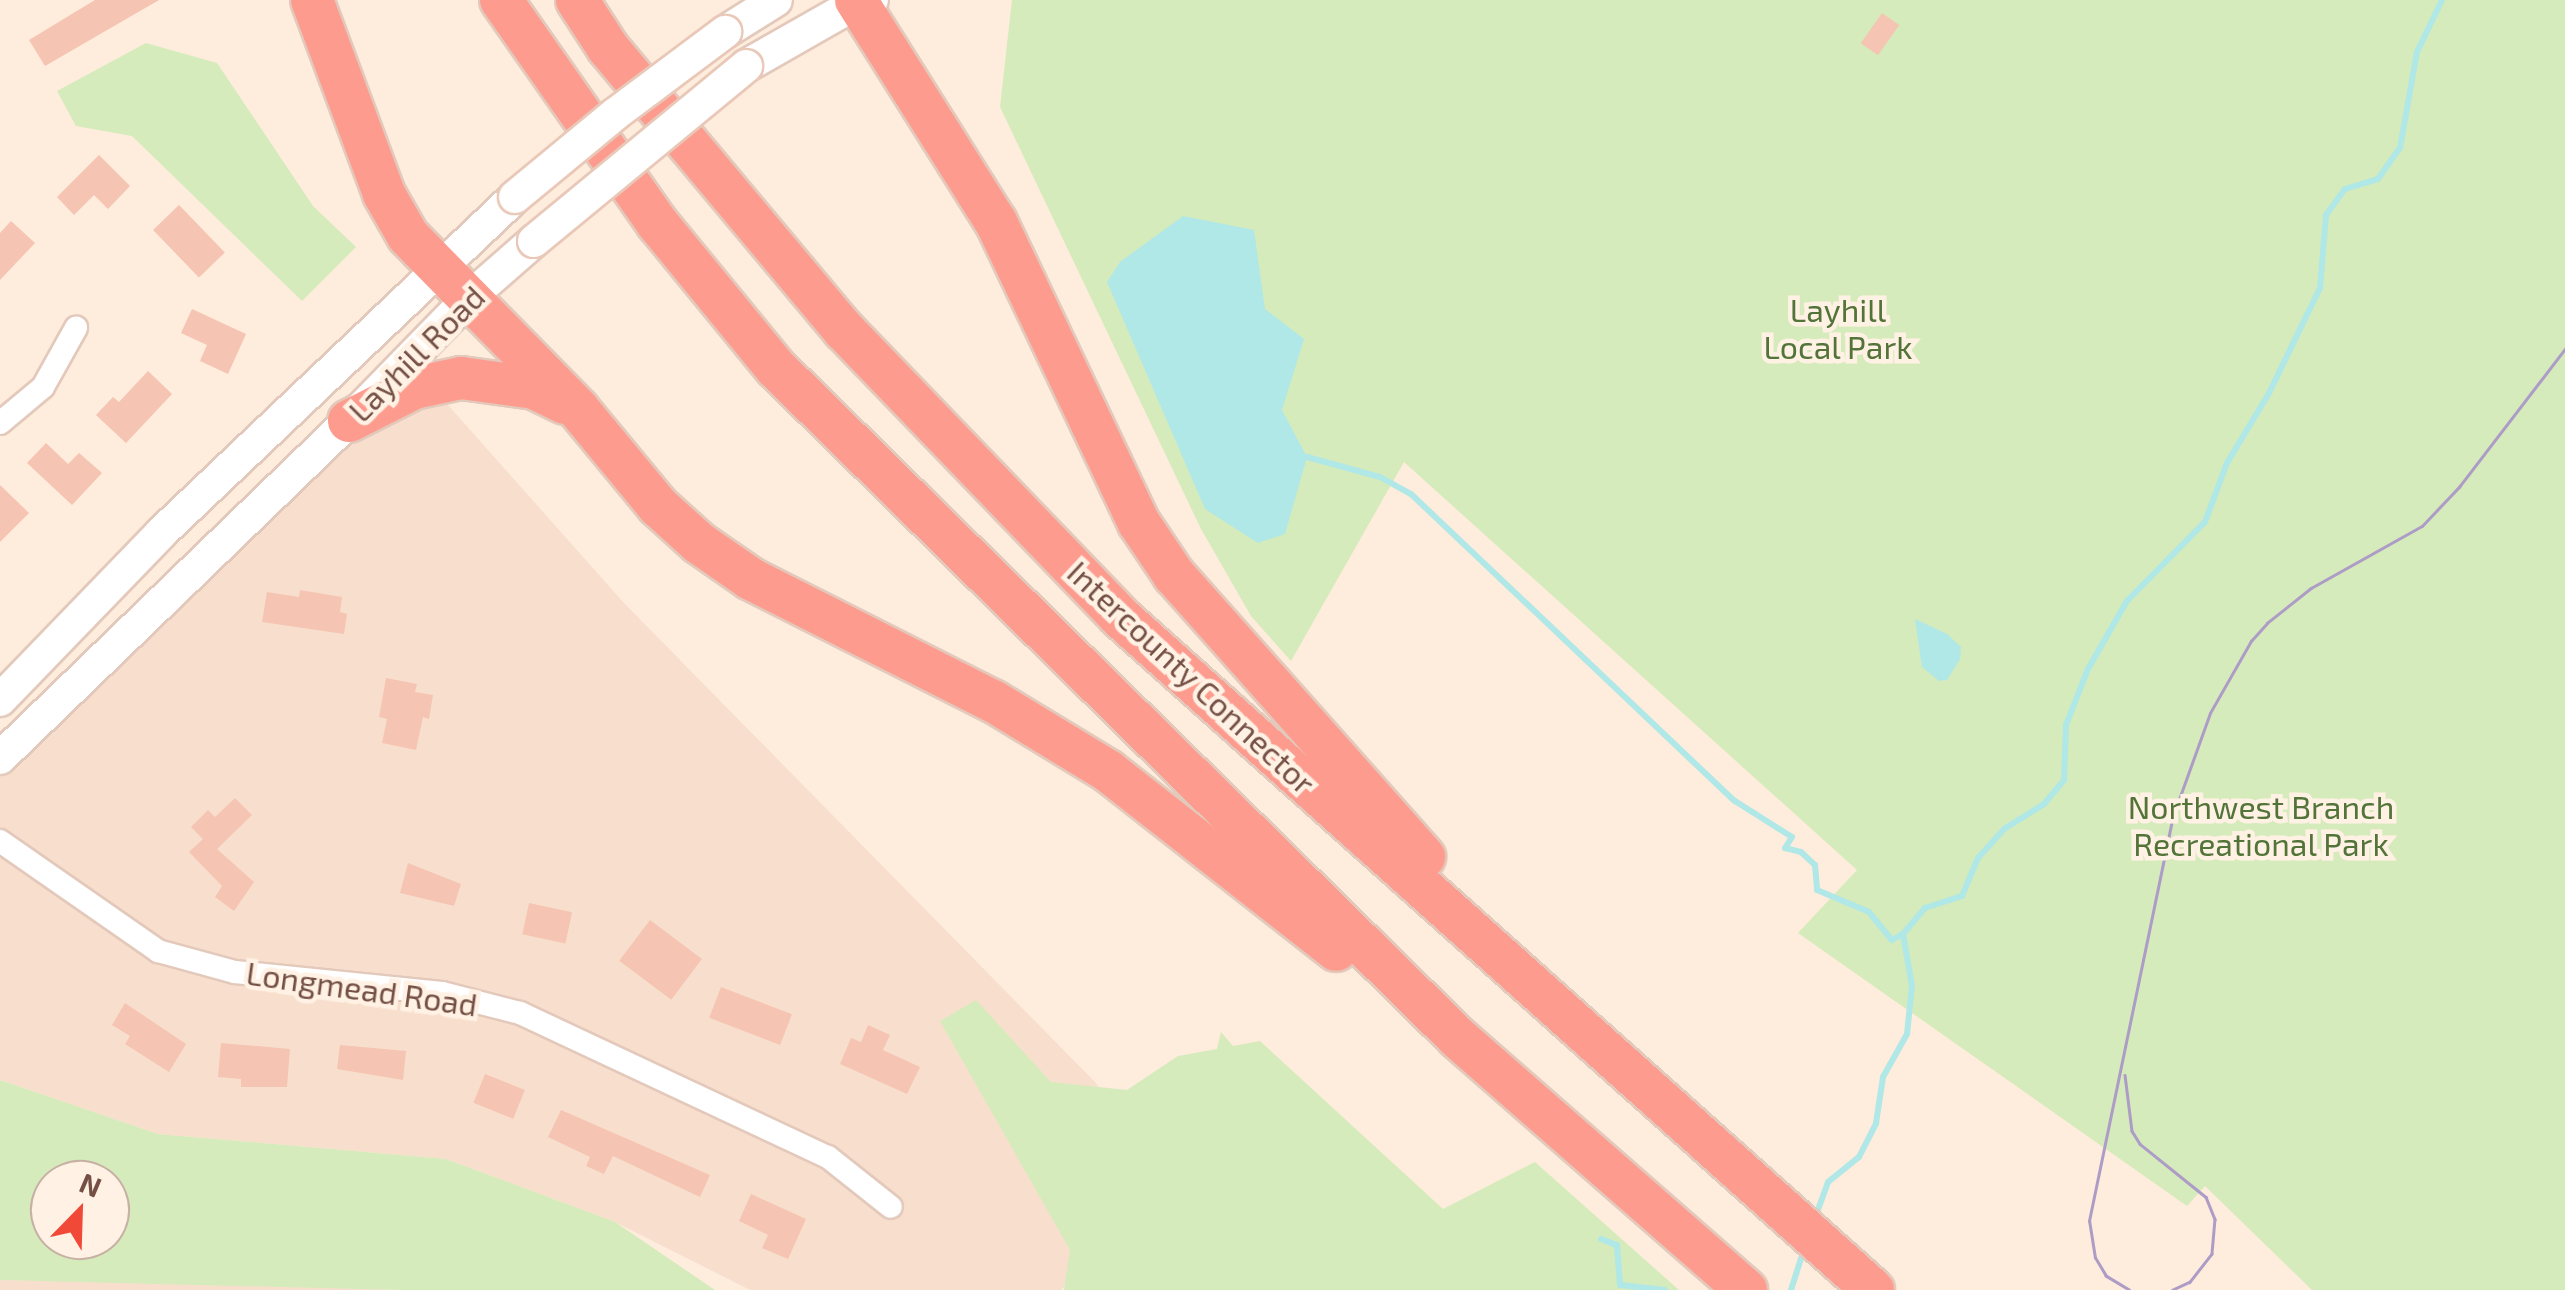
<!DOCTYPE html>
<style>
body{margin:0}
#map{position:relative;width:2565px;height:1290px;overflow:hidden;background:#feecdc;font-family:"Exo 2",sans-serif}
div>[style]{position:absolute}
.residential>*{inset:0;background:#f8dfcd}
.green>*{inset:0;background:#d5ebbb}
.water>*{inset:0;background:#b0e7e7}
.stream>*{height:6px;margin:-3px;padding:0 3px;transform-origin:3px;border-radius:3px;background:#b0e7e7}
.building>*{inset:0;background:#f5c4b2;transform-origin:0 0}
.roads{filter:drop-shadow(2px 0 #e3c9bb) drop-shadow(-2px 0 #e3c9bb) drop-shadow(0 2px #e3c9bb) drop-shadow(0 -2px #e3c9bb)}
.minor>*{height:22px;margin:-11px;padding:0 11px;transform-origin:11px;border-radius:11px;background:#fff}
.secondary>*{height:32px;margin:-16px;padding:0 16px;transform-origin:16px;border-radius:16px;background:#fff}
.motorway>*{height:42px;margin:-21px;padding:0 21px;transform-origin:21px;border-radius:21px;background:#fd9c8e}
.tram>*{height:2.5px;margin:-1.25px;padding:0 1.25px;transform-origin:1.25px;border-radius:1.25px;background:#ad9cc6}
.bridges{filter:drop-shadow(2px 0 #e9c8b8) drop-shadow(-2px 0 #e9c8b8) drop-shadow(0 2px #e9c8b8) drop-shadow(0 -2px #e9c8b8)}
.secondary-bridge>*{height:32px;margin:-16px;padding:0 16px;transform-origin:16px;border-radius:16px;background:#fff}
span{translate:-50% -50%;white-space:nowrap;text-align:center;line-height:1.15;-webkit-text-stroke:9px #fff1e4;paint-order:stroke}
.park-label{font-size:32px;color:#527439}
.street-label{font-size:32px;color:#744f44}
.north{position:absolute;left:30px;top:1160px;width:100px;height:100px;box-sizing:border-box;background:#fff1e4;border:2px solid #c7b0a4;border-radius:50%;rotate:23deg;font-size:28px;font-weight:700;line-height:40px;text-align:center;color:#744f44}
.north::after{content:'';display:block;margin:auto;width:35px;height:45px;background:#f14938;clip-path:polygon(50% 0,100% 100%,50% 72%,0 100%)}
</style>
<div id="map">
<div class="residential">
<i style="clip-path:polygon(408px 360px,624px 603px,1095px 1082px,1138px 1142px,1076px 1276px,1061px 1290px,750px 1290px,615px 1222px,446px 1159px,158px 1134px,0 1080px,0 758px)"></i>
<i style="clip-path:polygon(0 1280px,175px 1283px,401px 1290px,0 1290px)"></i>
</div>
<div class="green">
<i style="clip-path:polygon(1012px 0,2565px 0,2565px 1290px,2312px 1290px,2205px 1186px,2187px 1206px,1798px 933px,1857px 870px,1404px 462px,1291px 661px,1251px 616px,1201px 529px,1000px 107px)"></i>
<i style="clip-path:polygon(146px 43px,217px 63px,313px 206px,356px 247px,302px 301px,132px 136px,76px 126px,57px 91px)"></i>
<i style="clip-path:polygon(976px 1000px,1051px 1082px,1127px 1090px,1178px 1056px,1217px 1049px,1221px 1032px,1233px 1046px,1260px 1041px,1443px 1209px,1535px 1162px,1679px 1290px,1064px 1290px,1070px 1250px,940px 1021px)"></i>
<i style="clip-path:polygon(evenodd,0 1080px,158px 1134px,446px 1159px,615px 1222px,715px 1290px,401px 1290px,0 1280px,0 1080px,50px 1180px,110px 1180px,110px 1240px,50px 1240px,50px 1180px)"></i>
</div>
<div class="water">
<i style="clip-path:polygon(1183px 216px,1254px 230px,1265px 309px,1304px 339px,1282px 410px,1307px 457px,1285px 534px,1258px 543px,1205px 509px,1107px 282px,1120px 262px)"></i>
<i style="clip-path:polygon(1915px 619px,1947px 634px,1961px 647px,1960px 659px,1947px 680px,1939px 681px,1922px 667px)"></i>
</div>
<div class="stream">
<i style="left:1307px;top:457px;width:76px;rotate:15.3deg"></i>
<i style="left:1380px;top:477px;width:35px;rotate:29deg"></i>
<i style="left:1411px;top:494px;width:446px;rotate:43.5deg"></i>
<i style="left:1735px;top:801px;width:67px;rotate:32.3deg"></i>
<i style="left:1792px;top:837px;width:13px;rotate:122deg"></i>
<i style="left:1785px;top:848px;width:16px;rotate:14deg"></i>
<i style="left:1801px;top:852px;width:19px;rotate:43deg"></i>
<i style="left:1815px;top:865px;width:25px;rotate:85deg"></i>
<i style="left:1817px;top:890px;width:56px;rotate:22.9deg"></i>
<i style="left:1869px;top:912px;width:36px;rotate:51deg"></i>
<i style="left:1892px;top:940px;width:13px;rotate:-29deg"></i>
<i style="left:1815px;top:1218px;width:38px;rotate:-70deg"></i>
<i style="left:1828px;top:1182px;width:40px;rotate:-39deg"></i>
<i style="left:1859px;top:1157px;width:38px;rotate:-63deg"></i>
<i style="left:1876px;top:1123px;width:47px;rotate:-81.3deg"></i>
<i style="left:1883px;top:1077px;width:49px;rotate:-60.8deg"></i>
<i style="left:1907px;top:1034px;width:48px;rotate:-84.1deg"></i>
<i style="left:1912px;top:986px;width:53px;rotate:-99.8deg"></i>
<i style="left:1903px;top:934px;width:34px;rotate:-50deg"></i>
<i style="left:1925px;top:908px;width:39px;rotate:-18deg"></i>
<i style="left:1962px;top:896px;width:41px;rotate:-67.2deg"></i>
<i style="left:1978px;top:858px;width:39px;rotate:-48deg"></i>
<i style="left:2004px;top:829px;width:47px;rotate:-32deg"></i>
<i style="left:2044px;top:804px;width:31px;rotate:-50deg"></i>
<i style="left:2064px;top:780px;width:55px;rotate:-87.9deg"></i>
<i style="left:2066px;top:725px;width:60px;rotate:-68.6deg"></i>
<i style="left:2088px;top:669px;width:78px;rotate:-60.2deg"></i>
<i style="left:2127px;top:601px;width:111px;rotate:-45.4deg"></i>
<i style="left:2205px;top:522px;width:63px;rotate:-69.6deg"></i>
<i style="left:2227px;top:463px;width:82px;rotate:-59deg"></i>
<i style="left:2269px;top:393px;width:117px;rotate:-64.1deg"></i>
<i style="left:2320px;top:288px;width:73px;rotate:-85.3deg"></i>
<i style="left:2326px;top:215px;width:32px;rotate:-54deg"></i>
<i style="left:2345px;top:189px;width:34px;rotate:-17deg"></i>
<i style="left:2378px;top:179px;width:38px;rotate:-55deg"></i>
<i style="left:2400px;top:148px;width:97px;rotate:-80deg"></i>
<i style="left:2417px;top:52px;width:58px;rotate:-64.3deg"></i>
<i style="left:1601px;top:1239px;width:17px;rotate:21deg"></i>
<i style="left:1617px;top:1245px;width:40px;rotate:85.7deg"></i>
<i style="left:1620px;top:1285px;width:45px;rotate:6.3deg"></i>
<i style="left:1791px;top:1290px;width:43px;rotate:-72.4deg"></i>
</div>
<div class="building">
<i style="clip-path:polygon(95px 0,159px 0,45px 66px,29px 40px)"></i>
<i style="left:1882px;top:13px;width:21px;height:37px;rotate:35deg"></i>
<i style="clip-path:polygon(99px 155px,130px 186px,108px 209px,94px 195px,74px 215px,57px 197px)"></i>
<i style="left:179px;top:205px;width:66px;height:36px;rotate:46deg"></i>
<i style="clip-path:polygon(11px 221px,35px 243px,0 280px,0 233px)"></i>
<i style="clip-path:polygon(192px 309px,246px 334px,228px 374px,200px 361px,207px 345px,181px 333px)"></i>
<i style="clip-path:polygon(148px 371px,172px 394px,126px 443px,96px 415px,113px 397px,119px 402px)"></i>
<i style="clip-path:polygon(46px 443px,68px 464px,79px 453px,102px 473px,72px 505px,27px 463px)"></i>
<i style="clip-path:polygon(0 485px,29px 513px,0 542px)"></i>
<i style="clip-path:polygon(300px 590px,342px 597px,340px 612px,347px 614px,344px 634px,262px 622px,267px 592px,299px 597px)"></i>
<i style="clip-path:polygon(386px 678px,417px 684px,415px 692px,433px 695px,429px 719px,423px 717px,416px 750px,382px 743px,387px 719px,379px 717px)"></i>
<i style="clip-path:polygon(235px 798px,252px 815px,217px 849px,254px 882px,234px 911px,215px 897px,222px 886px,189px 852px,203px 839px,191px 827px,208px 810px,215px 817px)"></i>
<i style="clip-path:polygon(408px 863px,461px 884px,454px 906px,400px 893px)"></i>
<i style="left:529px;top:903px;width:44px;height:32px;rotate:12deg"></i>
<i style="left:650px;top:920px;width:65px;height:51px;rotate:37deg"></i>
<i style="left:721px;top:987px;width:76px;height:33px;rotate:21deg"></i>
<i style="clip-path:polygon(125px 1003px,186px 1044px,169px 1072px,125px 1044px,130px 1036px,112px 1025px)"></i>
<i style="clip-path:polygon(868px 1025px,890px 1035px,883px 1050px,920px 1067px,907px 1094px,840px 1064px,851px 1038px,861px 1042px)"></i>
<i style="clip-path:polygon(221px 1043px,290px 1049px,287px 1087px,241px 1087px,241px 1079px,218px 1077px)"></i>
<i style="clip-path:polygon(340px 1045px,406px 1051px,403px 1080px,337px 1069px)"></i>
<i style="left:485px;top:1074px;width:43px;height:31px;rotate:22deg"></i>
<i style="clip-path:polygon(561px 1110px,710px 1175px,700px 1197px,613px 1156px,604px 1174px,586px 1166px,590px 1157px,548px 1137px)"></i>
<i style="clip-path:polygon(751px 1194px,806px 1219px,788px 1259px,762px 1248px,768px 1235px,739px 1221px)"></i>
</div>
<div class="roads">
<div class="minor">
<i style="left:0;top:423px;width:56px;rotate:-39.9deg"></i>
<i style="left:43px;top:387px;width:68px;rotate:-60.8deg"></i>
<i style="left:0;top:841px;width:193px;rotate:34.8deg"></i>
<i style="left:158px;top:951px;width:80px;rotate:15.3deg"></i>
<i style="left:235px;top:972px;width:208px;rotate:5.8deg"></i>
<i style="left:442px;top:993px;width:81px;rotate:14.4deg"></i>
<i style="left:520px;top:1013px;width:340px;rotate:25.1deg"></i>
<i style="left:828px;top:1157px;width:80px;rotate:38.4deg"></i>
</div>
<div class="secondary">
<i style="left:725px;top:32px;width:60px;rotate:-32.1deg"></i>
<i style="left:746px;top:66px;width:129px;rotate:-29.7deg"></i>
<i style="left:858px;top:2px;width:14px;rotate:-8deg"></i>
<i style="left:0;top:700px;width:232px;rotate:-46deg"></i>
<i style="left:161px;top:533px;width:488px;rotate:-43.5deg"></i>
<i style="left:0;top:758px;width:485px;rotate:-44deg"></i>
<i style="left:349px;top:421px;width:173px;rotate:-45.7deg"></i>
<i style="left:470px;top:297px;width:85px;rotate:-41.2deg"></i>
</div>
<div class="motorway">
<i style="left:312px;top:0;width:207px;rotate:69.6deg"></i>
<i style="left:384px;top:194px;width:48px;rotate:60.3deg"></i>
<i style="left:408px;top:236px;width:243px;rotate:45.5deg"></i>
<i style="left:578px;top:409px;width:126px;rotate:50.5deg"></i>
<i style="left:658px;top:506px;width:55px;rotate:42.1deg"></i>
<i style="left:699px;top:543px;width:63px;rotate:34.7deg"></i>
<i style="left:751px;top:579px;width:271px;rotate:26.8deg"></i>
<i style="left:993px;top:701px;width:135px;rotate:31.3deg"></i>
<i style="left:1108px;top:771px;width:290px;rotate:38.1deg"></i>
<i style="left:501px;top:0;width:274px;rotate:55deg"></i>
<i style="left:658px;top:224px;width:186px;rotate:50.7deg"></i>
<i style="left:776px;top:368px;width:956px;rotate:44.49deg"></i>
<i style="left:1458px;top:1038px;width:383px;rotate:41.2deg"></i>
<i style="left:577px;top:0;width:57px;rotate:57.1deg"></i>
<i style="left:608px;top:48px;width:368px;rotate:50.1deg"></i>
<i style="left:844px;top:330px;width:398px;rotate:46.1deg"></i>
<i style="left:1120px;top:617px;width:1010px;rotate:41.79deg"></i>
<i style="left:856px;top:0;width:262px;rotate:57.8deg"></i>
<i style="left:996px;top:222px;width:333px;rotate:64.6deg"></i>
<i style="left:1139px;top:523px;width:63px;rotate:56.1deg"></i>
<i style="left:1174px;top:575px;width:377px;rotate:48.4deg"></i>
<i style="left:349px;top:421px;width:73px;rotate:-26.9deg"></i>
<i style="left:414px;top:388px;width:48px;rotate:-12deg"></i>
<i style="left:461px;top:378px;width:74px;rotate:7.8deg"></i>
<i style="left:534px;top:388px;width:34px;rotate:26deg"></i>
</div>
</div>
<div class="tram">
<i style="left:2125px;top:1075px;width:56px;rotate:82.9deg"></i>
<i style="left:2132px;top:1131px;width:15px;rotate:58deg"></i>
<i style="left:2140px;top:1144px;width:85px;rotate:38.8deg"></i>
<i style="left:2206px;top:1197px;width:24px;rotate:68deg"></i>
<i style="left:2215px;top:1219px;width:35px;rotate:95deg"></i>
<i style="left:2212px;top:1254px;width:36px;rotate:128deg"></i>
<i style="left:2190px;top:1282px;width:19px;rotate:155deg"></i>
<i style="left:2129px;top:1290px;width:27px;rotate:-149deg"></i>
<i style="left:2106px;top:1276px;width:21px;rotate:-121deg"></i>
<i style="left:2095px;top:1258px;width:37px;rotate:-99deg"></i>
<i style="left:2089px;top:1221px;width:414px;rotate:-78.3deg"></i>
<i style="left:2173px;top:816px;width:109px;rotate:-70.2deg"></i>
<i style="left:2210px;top:713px;width:83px;rotate:-60.3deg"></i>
<i style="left:2251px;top:641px;width:24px;rotate:-48deg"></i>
<i style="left:2267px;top:623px;width:56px;rotate:-38.5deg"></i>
<i style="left:2311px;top:588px;width:127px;rotate:-29.2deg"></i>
<i style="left:2422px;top:526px;width:54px;rotate:-46.5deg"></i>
<i style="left:2459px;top:487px;width:174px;rotate:-52.5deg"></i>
</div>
<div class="bridges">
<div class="secondary-bridge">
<i style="left:515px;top:197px;width:129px;rotate:-39.6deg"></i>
<i style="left:614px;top:115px;width:139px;rotate:-36.8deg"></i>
<i style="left:534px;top:241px;width:275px;rotate:-39.5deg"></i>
</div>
</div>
<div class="park-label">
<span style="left:1838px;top:328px">Layhill<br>Local Park</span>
<span style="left:2261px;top:825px">Northwest Branch<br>Recreational Park</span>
</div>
<div class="street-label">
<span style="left:416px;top:353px;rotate:-45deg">Layhill Road</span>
<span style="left:1192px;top:677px;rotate:43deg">Intercounty Connector</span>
<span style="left:362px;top:988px;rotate:8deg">Longmead Road</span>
</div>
<div class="north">N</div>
</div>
